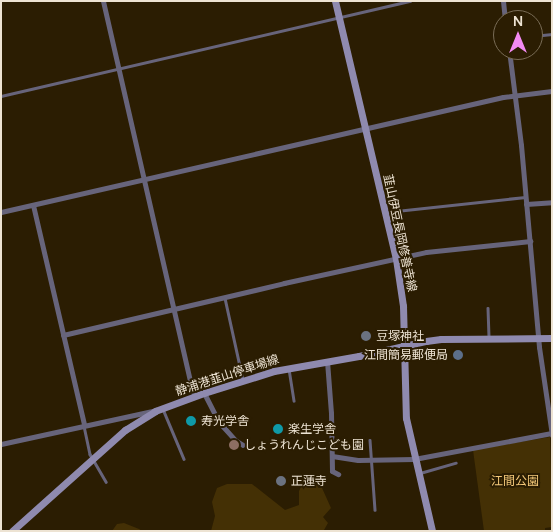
<!DOCTYPE html>
<meta charset="utf-8">
<style>
body{margin:0}
#map{position:relative;width:553px;height:532px;overflow:hidden;background:#2b1d02;font-family:Manrope,"Noto Sans JP",sans-serif}
div>[style]{position:absolute}
.green>*{inset:0;background:#443005}
.service>*{height:2.5px;margin:-1.25px;padding:0 1.25px;transform-origin:1.25px;border-radius:1.25px;background:#67647b}
.minor>*{height:5px;margin:-2.5px;padding:0 2.5px;transform-origin:2.5px;border-radius:2.5px;background:#67647b}
.secondary>*{height:7px;margin:-3.5px;padding:0 3.5px;transform-origin:3.5px;border-radius:3.5px;background:#8f8aaf}
.dots>*{width:14px;height:14px;translate:-50% -50%;box-sizing:border-box;border:2px solid #2b1d02;border-radius:50%}
span{translate:-50% -50%;white-space:nowrap;text-align:center;line-height:1.15;-webkit-text-stroke:4px #2b1d02;paint-order:stroke}
.street-label{font-size:12px;color:#ede3d3}
.poi-label{font-size:12px;color:#ede3d3}
.left{translate:0 -50%;text-align:left}
.right{translate:-100% -50%;text-align:right}
.park-label{font-size:12px;color:#f5c97a}
.frame{position:absolute;inset:0;border:2px solid #ede3d3;pointer-events:none}
.north{position:absolute;left:493px;top:10px;width:50px;height:50px;box-sizing:border-box;background:#2b1d02;border:1px solid #796c56;border-radius:50%;rotate:0deg;font-size:14px;font-weight:700;line-height:20px;text-align:center;color:#ede3d3}
.north::after{content:'';display:block;margin:auto;width:18px;height:22px;background:#f28af3;clip-path:polygon(50% 0,100% 100%,50% 72%,0 100%)}
</style>
<div id="map">
<div class="green">
<i style="clip-path:polygon(550px 437px,552px 527px,545px 528px,545px 531px,484px 531px,473px 450px)"></i>
<i style="clip-path:polygon(313px 474px,318px 479px,331px 508px,323px 517px,328px 523px,324px 530px,211px 531px,215px 516px,212px 502px,217px 488px,227px 484px,252px 484px,285px 510px,299px 505px,299px 491px,305px 479px)"></i>
<i style="clip-path:polygon(124px 523px,139px 529px,142px 531px,112px 531px,117px 524px)"></i>
</div>
<div class="service">
<i style="left:533px;top:36px;width:19px;rotate:-6deg"></i>
<i style="left:1px;top:96px;width:420px;rotate:-13.1deg"></i>
<i style="left:387px;top:212px;width:139px;rotate:-6.2deg"></i>
<i style="left:225px;top:298px;width:84px;rotate:77.6deg"></i>
<i style="left:488px;top:308px;width:29px;rotate:88deg"></i>
<i style="left:289px;top:369px;width:32px;rotate:81deg"></i>
<i style="left:163px;top:409px;width:54px;rotate:67.2deg"></i>
<i style="left:84px;top:426px;width:29px;rotate:78deg"></i>
<i style="left:90px;top:454px;width:32px;rotate:60deg"></i>
<i style="left:370px;top:440px;width:70px;rotate:85.9deg"></i>
<i style="left:420px;top:473px;width:37px;rotate:-16deg"></i>
</div>
<div class="minor">
<i style="left:103px;top:1px;width:406px;rotate:77.1deg"></i>
<i style="left:503px;top:1px;width:19px;rotate:84deg"></i>
<i style="left:509px;top:50px;width:96px;rotate:82.8deg"></i>
<i style="left:521px;top:145px;width:203px;rotate:84.9deg"></i>
<i style="left:539px;top:347px;width:89px;rotate:81.6deg"></i>
<i style="left:526px;top:204px;width:26px;rotate:-4deg"></i>
<i style="left:33px;top:205px;width:226px;rotate:76.9deg"></i>
<i style="left:1px;top:212px;width:515px;rotate:-12.9deg"></i>
<i style="left:503px;top:97px;width:49px;rotate:-7deg"></i>
<i style="left:63px;top:335px;width:227px;rotate:-13.2deg"></i>
<i style="left:284px;top:283px;width:145px;rotate:-12.3deg"></i>
<i style="left:426px;top:252px;width:105px;rotate:-6deg"></i>
<i style="left:327px;top:361px;width:52px;rotate:85.6deg"></i>
<i style="left:331px;top:413px;width:58px;rotate:89deg"></i>
<i style="left:332px;top:471px;width:7px;rotate:27deg"></i>
<i style="left:204px;top:393px;width:31px;rotate:63deg"></i>
<i style="left:218px;top:421px;width:25px;rotate:48deg"></i>
<i style="left:235px;top:440px;width:9px;rotate:32deg"></i>
<i style="left:1px;top:444px;width:155px;rotate:-12.3deg"></i>
<i style="left:332px;top:456px;width:26px;rotate:9deg"></i>
<i style="left:358px;top:460px;width:56px;rotate:-1deg"></i>
<i style="left:414px;top:459px;width:140px;rotate:-10.7deg"></i>
</div>
<div class="secondary">
<i style="left:335px;top:1px;width:265px;rotate:76.7deg"></i>
<i style="left:396px;top:259px;width:48px;rotate:81.5deg"></i>
<i style="left:403px;top:306px;width:112px;rotate:88.5deg"></i>
<i style="left:406px;top:418px;width:116px;rotate:77deg"></i>
<i style="left:12px;top:531px;width:152px;rotate:-41.8deg"></i>
<i style="left:125px;top:430px;width:36px;rotate:-32deg"></i>
<i style="left:155px;top:411px;width:52px;rotate:-20.2deg"></i>
<i style="left:204px;top:393px;width:73px;rotate:-17.4deg"></i>
<i style="left:274px;top:371px;width:86px;rotate:-10deg"></i>
<i style="left:359px;top:356px;width:69px;rotate:-12.6deg"></i>
<i style="left:426px;top:341px;width:15px;rotate:-8deg"></i>
<i style="left:441px;top:339px;width:111px;rotate:-0.5deg"></i>
</div>
<div class="dots">
<i style="left:366px;top:336px;background:#6b7280"></i>
<i style="left:458px;top:355px;background:#5c6f8a"></i>
<i style="left:191px;top:421px;background:#0f9aa8"></i>
<i style="left:278px;top:429px;background:#0f9aa8"></i>
<i style="left:234px;top:445px;background:#8d6e63"></i>
<i style="left:281px;top:481px;background:#6b7280"></i>
</div>
<div class="street-label">
<span style="left:400px;top:233px;rotate:78deg">韮山伊豆長岡修善寺線</span>
<span style="left:227px;top:375px;rotate:-18deg">静浦港韮山停車場線</span>
</div>
<div class="poi-label">
<span class="left" style="left:376px;top:336px">豆塚神社</span>
<span class="right" style="left:448px;top:355px">江間簡易郵便局</span>
<span class="left" style="left:201px;top:421px">寿光学舎</span>
<span class="left" style="left:288px;top:429px">楽生学舎</span>
<span class="left" style="left:244px;top:445px">しょうれんじこども園</span>
<span class="left" style="left:291px;top:481px">正蓮寺</span>
</div>
<div class="park-label">
<span style="left:515px;top:481px">江間公園</span>
</div>
<div class="frame"></div>
<div class="north">N</div>
</div>
